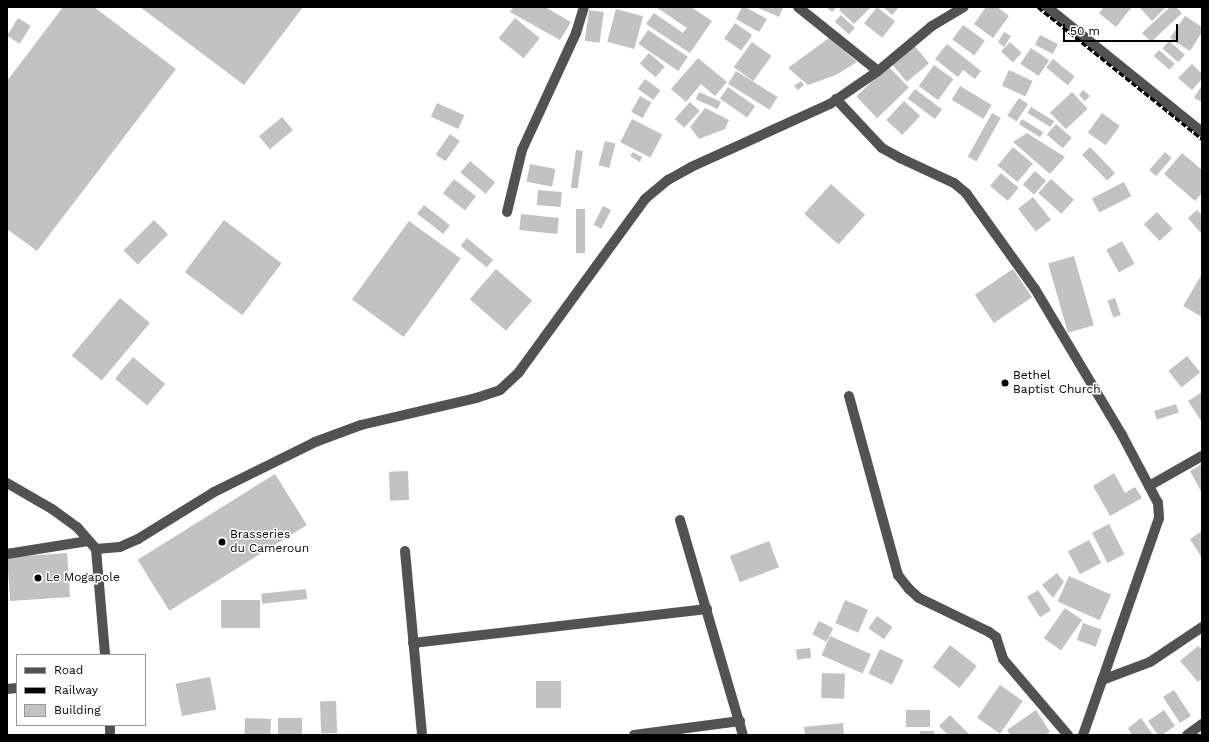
<!DOCTYPE html>
<style>
body{margin:0}
#map{position:relative;width:1209px;height:742px;overflow:hidden;background:#fff;font-family:"Work Sans",sans-serif}
div>[style]{position:absolute}
.building>*{inset:0;background:#c2c2c2;transform-origin:0 0}
.minor>*{height:10px;margin:-5px;padding:0 5px;transform-origin:5px;border-radius:5px;background:#525252}
.rail>*{height:3px;margin-top:-1.5px;transform-origin:0;background:repeating-linear-gradient(90deg,#000 0 6px,transparent 0 8px)}
.dots>*{width:11px;height:11px;translate:-50% -50%;box-sizing:border-box;border:2px solid #fff;border-radius:50%}
span{translate:-50% -50%;white-space:nowrap;text-align:center;line-height:1.15;-webkit-text-stroke:3px #fff;paint-order:stroke}
.poi-label{font-size:12px;color:#000}
.left{translate:0 -50%;text-align:left}
.frame{position:absolute;inset:0;border:8px solid #000;pointer-events:none}
.legend{position:absolute;left:16px;top:654px;width:130px;height:72px;box-sizing:border-box;background:#fff;border:1px solid #999;margin:0;padding:5px 7px;list-style:none;font-size:12px;color:#000}
.legend li{display:flex;align-items:center;gap:8px;height:20px}
.legend b{width:20px;border:1px solid #999}
.scale{position:absolute;left:1063px;top:24px;width:115px;height:18px;box-sizing:border-box;border:2px solid #000;border-top:0;padding-left:5px;font-size:12px;line-height:14px;white-space:nowrap;color:#000;-webkit-text-stroke:3px #fff;paint-order:stroke}
</style>
<div id="map">
<div class="building">
<i style="clip-path:polygon(63px 7px,94px 7px,176px 69px,37px 251px,7px 229px,7px 81px)"></i>
<i style="clip-path:polygon(140px 7px,303px 7px,244px 85px)"></i>
<i style="clip-path:polygon(513px 7px,545px 7px,571px 22px,560px 40px,510px 12px)"></i>
<i style="clip-path:polygon(656px 7px,691px 7px,712px 21px,690px 53px,646px 24px,654px 13px,683px 33px,687px 28px)"></i>
<i style="clip-path:polygon(742px 7px,745px 7px,767px 19px,759px 32px,736px 19px)"></i>
<i style="clip-path:polygon(756px 7px,783px 7px,779px 17px)"></i>
<i style="clip-path:polygon(826px 7px,837px 7px,832px 12px)"></i>
<i style="clip-path:polygon(841px 7px,871px 7px,854px 24px,839px 10px)"></i>
<i style="left:877px;top:7px;width:23px;height:21px;rotate:38deg"></i>
<i style="clip-path:polygon(883px 7px,899px 7px,892px 15px)"></i>
<i style="clip-path:polygon(986px 7px,997px 7px,1009px 16px,993px 38px,974px 24px)"></i>
<i style="clip-path:polygon(1104px 7px,1130px 7px,1131px 8px,1116px 27px,1099px 13px)"></i>
<i style="clip-path:polygon(1139px 7px,1166px 7px,1152px 21px)"></i>
<i style="clip-path:polygon(1170px 7px,1176px 7px,1182px 13px,1151px 42px,1142px 33px)"></i>
<i style="left:616px;top:9px;width:28px;height:34px;rotate:15deg"></i>
<i style="left:589px;top:10px;width:15px;height:31px;rotate:8deg"></i>
<i style="left:841px;top:15px;width:19px;height:9px;rotate:43deg"></i>
<i style="clip-path:polygon(1185px 16px,1202px 27px,1202px 32px,1190px 51px,1170px 38px)"></i>
<i style="left:18px;top:18px;width:15px;height:21px;rotate:32deg"></i>
<i style="left:515px;top:18px;width:32px;height:26px;rotate:39deg"></i>
<i style="left:735px;top:23px;width:21px;height:19px;rotate:35deg"></i>
<i style="left:963px;top:25px;width:27px;height:18px;rotate:36deg"></i>
<i style="left:648px;top:30px;width:48px;height:17px;rotate:34deg"></i>
<i style="clip-path:polygon(1004px 32px,1011px 36px,1004px 47px,998px 42px)"></i>
<i style="left:1040px;top:35px;width:20px;height:11px;rotate:27deg"></i>
<i style="clip-path:polygon(829px 38px,857px 62px,836px 75px,808px 85px,788px 68px)"></i>
<i style="left:1169px;top:41px;width:21px;height:10px;rotate:41deg"></i>
<i style="left:752px;top:42px;width:24px;height:31px;rotate:36deg"></i>
<i style="left:1010px;top:42px;width:16px;height:13px;rotate:43deg"></i>
<i style="left:913px;top:44px;width:25px;height:29px;rotate:50deg"></i>
<i style="clip-path:polygon(947px 44px,981px 71px,975px 79px,963px 70px,958px 77px,935px 59px)"></i>
<i style="left:1031px;top:48px;width:22px;height:19px;rotate:34deg"></i>
<i style="left:1159px;top:50px;width:21px;height:8px;rotate:41deg"></i>
<i style="left:649px;top:53px;width:21px;height:14px;rotate:41deg"></i>
<i style="clip-path:polygon(698px 58px,727px 82px,715px 96px,701px 84px,686px 102px,671px 89px)"></i>
<i style="left:1053px;top:59px;width:28px;height:11px;rotate:39deg"></i>
<i style="clip-path:polygon(1192px 64px,1202px 74px,1202px 79px,1192px 90px,1178px 78px)"></i>
<i style="left:934px;top:65px;width:24px;height:26px;rotate:36deg"></i>
<i style="left:888px;top:66px;width:30px;height:44px;rotate:46deg"></i>
<i style="left:1009px;top:70px;width:26px;height:17px;rotate:25deg"></i>
<i style="left:736px;top:71px;width:49px;height:15px;rotate:32deg"></i>
<i style="left:645px;top:79px;width:19px;height:12px;rotate:36deg"></i>
<i style="clip-path:polygon(801px 81px,804px 85px,798px 90px,794px 86px)"></i>
<i style="clip-path:polygon(1202px 85px,1202px 102px,1194px 98px)"></i>
<i style="left:960px;top:86px;width:37px;height:16px;rotate:31deg"></i>
<i style="left:728px;top:87px;width:33px;height:14px;rotate:35deg"></i>
<i style="left:915px;top:89px;width:34px;height:12px;rotate:37deg"></i>
<i style="clip-path:polygon(1083px 90px,1090px 96px,1085px 101px,1079px 95px)"></i>
<i style="left:699px;top:92px;width:24px;height:8px;rotate:24deg"></i>
<i style="left:1072px;top:92px;width:23px;height:30px;rotate:47deg"></i>
<i style="left:640px;top:96px;width:13px;height:18px;rotate:29deg"></i>
<i style="left:1019px;top:98px;width:11px;height:21px;rotate:34deg"></i>
<i style="left:904px;top:101px;width:22px;height:26px;rotate:43deg"></i>
<i style="left:690px;top:102px;width:13px;height:23px;rotate:42deg"></i>
<i style="left:437px;top:103px;width:30px;height:15px;rotate:24deg"></i>
<i style="left:1031px;top:107px;width:27px;height:7px;rotate:31deg"></i>
<i style="clip-path:polygon(705px 108px,729px 120px,725px 129px,699px 139px,690px 127px)"></i>
<i style="left:992px;top:113px;width:10px;height:50px;rotate:29deg"></i>
<i style="left:1102px;top:113px;width:22px;height:24px;rotate:36deg"></i>
<i style="left:282px;top:117px;width:17px;height:30px;rotate:50deg"></i>
<i style="left:632px;top:119px;width:34px;height:26px;rotate:27deg"></i>
<i style="left:1022px;top:119px;width:25px;height:6px;rotate:32deg"></i>
<i style="left:1056px;top:124px;width:21px;height:14px;rotate:41deg"></i>
<i style="clip-path:polygon(1027px 133px,1065px 157px,1050px 174px,1013px 142px)"></i>
<i style="left:450px;top:134px;width:12px;height:25px;rotate:35deg"></i>
<i style="left:605px;top:141px;width:11px;height:25px;rotate:15deg"></i>
<i style="left:1013px;top:147px;width:26px;height:24px;rotate:40deg"></i>
<i style="left:1090px;top:147px;width:36px;height:11px;rotate:46deg"></i>
<i style="left:576px;top:150px;width:7px;height:38px;rotate:8deg"></i>
<i style="clip-path:polygon(633px 152px,642px 157px,640px 162px,630px 156px)"></i>
<i style="left:1165px;top:152px;width:9px;height:24px;rotate:41deg"></i>
<i style="clip-path:polygon(1182px 153px,1202px 170px,1202px 193px,1195px 201px,1164px 174px)"></i>
<i style="left:470px;top:161px;width:33px;height:15px;rotate:40deg"></i>
<i style="left:530px;top:164px;width:26px;height:18px;rotate:11deg"></i>
<i style="left:1035px;top:171px;width:15px;height:18px;rotate:42deg"></i>
<i style="left:1001px;top:173px;width:23px;height:17px;rotate:40deg"></i>
<i style="left:454px;top:179px;width:28px;height:18px;rotate:38deg"></i>
<i style="left:1051px;top:179px;width:31px;height:19px;rotate:42deg"></i>
<i style="left:1124px;top:182px;width:16px;height:36px;rotate:63deg"></i>
<i style="left:831px;top:184px;width:46px;height:40px;rotate:42deg"></i>
<i style="left:538px;top:190px;width:24px;height:15px;rotate:5deg"></i>
<i style="left:1033px;top:197px;width:29px;height:19px;rotate:52deg"></i>
<i style="left:424px;top:205px;width:33px;height:11px;rotate:38deg"></i>
<i style="left:603px;top:206px;width:9px;height:21px;rotate:27deg"></i>
<i style="left:576px;top:209px;width:9px;height:44px"></i>
<i style="clip-path:polygon(1197px 210px,1202px 215px,1202px 230px,1200px 232px,1188px 218px)"></i>
<i style="left:1157px;top:212px;width:23px;height:18px;rotate:47deg"></i>
<i style="left:521px;top:214px;width:38px;height:16px;rotate:6deg"></i>
<i style="left:154px;top:220px;width:20px;height:43px;rotate:45deg"></i>
<i style="left:224px;top:220px;width:72px;height:65px;rotate:37deg"></i>
<i style="left:409px;top:221px;width:64px;height:97px;rotate:36deg"></i>
<i style="left:467px;top:238px;width:34px;height:10px;rotate:40deg"></i>
<i style="left:1122px;top:241px;width:26px;height:18px;rotate:61deg"></i>
<i style="left:1074px;top:256px;width:72px;height:27px;rotate:74deg"></i>
<i style="left:496px;top:269px;width:48px;height:40px;rotate:41deg"></i>
<i style="left:1013px;top:269px;width:34px;height:46px;rotate:56deg"></i>
<i style="clip-path:polygon(1202px 274px,1202px 317px,1183px 306px)"></i>
<i style="left:120px;top:298px;width:39px;height:75px;rotate:40deg"></i>
<i style="left:1115px;top:298px;width:18px;height:8px;rotate:71deg"></i>
<i style="left:1187px;top:356px;width:21px;height:24px;rotate:51deg"></i>
<i style="left:133px;top:357px;width:42px;height:28px;rotate:40deg"></i>
<i style="clip-path:polygon(1202px 392px,1202px 422px,1188px 401px)"></i>
<i style="left:1176px;top:404px;width:9px;height:23px;rotate:72deg"></i>
<i style="clip-path:polygon(1202px 464px,1202px 493px,1190px 471px)"></i>
<i style="left:408px;top:471px;width:29px;height:19px;rotate:88deg"></i>
<i style="clip-path:polygon(1114px 473px,1125px 493px,1135px 487px,1142px 498px,1110px 516px,1093px 486px)"></i>
<i style="left:275px;top:474px;width:60px;height:162px;rotate:58deg"></i>
<i style="left:1109px;top:524px;width:34px;height:19px;rotate:63deg"></i>
<i style="clip-path:polygon(1202px 531px,1202px 558px,1190px 539px)"></i>
<i style="left:1089px;top:540px;width:26px;height:24px;rotate:62deg"></i>
<i style="left:769px;top:541px;width:28px;height:42px;rotate:69deg"></i>
<i style="left:67px;top:553px;width:44px;height:60px;rotate:86deg"></i>
<i style="clip-path:polygon(1057px 573px,1064px 582px,1053px 598px,1042px 585px)"></i>
<i style="left:1069px;top:576px;width:46px;height:28px;rotate:24deg"></i>
<i style="left:306px;top:589px;width:10px;height:45px;rotate:84deg"></i>
<i style="left:1038px;top:590px;width:24px;height:13px;rotate:57deg"></i>
<i style="left:260px;top:600px;width:28px;height:39px;rotate:90deg"></i>
<i style="left:845px;top:600px;width:25px;height:25px;rotate:23deg"></i>
<i style="left:1065px;top:608px;width:21px;height:37px;rotate:35deg"></i>
<i style="left:877px;top:616px;width:19px;height:15px;rotate:35deg"></i>
<i style="left:819px;top:621px;width:16px;height:15px;rotate:27deg"></i>
<i style="left:1083px;top:623px;width:20px;height:18px;rotate:20deg"></i>
<i style="left:830px;top:636px;width:45px;height:21px;rotate:24deg"></i>
<i style="left:950px;top:645px;width:34px;height:28px;rotate:38deg"></i>
<i style="clip-path:polygon(1198px 646px,1202px 650px,1202px 678px,1198px 682px,1180px 661px)"></i>
<i style="left:810px;top:648px;width:10px;height:14px;rotate:84deg"></i>
<i style="left:880px;top:649px;width:26px;height:27px;rotate:25deg"></i>
<i style="left:822px;top:673px;width:23px;height:25px;rotate:2deg"></i>
<i style="left:210px;top:677px;width:33px;height:35px;rotate:79deg"></i>
<i style="left:536px;top:681px;width:25px;height:27px"></i>
<i style="left:1000px;top:685px;width:28px;height:40px;rotate:35deg"></i>
<i style="left:1174px;top:690px;width:31px;height:13px;rotate:57deg"></i>
<i style="left:336px;top:701px;width:32px;height:16px;rotate:88deg"></i>
<i style="left:906px;top:710px;width:24px;height:17px"></i>
<i style="clip-path:polygon(1036px 710px,1050px 732px,1045px 735px,1010px 735px,1007px 730px)"></i>
<i style="clip-path:polygon(1164px 710px,1175px 726px,1162px 735px,1158px 735px,1148px 721px)"></i>
<i style="clip-path:polygon(950px 715px,970px 735px,948px 735px,939px 726px)"></i>
<i style="left:245px;top:718px;width:26px;height:17px;rotate:2deg"></i>
<i style="left:278px;top:718px;width:24px;height:17px"></i>
<i style="clip-path:polygon(1141px 718px,1153px 735px,1132px 735px,1128px 728px)"></i>
<i style="clip-path:polygon(843px 723px,844px 735px,805px 735px,804px 727px)"></i>
<i style="left:920px;top:731px;width:14px;height:4px"></i>
</div>
<div class="minor">
<i style="left:798px;top:7px;width:102px;rotate:38.7deg"></i>
<i style="left:1047px;top:7px;width:199px;rotate:38.9deg"></i>
<i style="left:836px;top:99px;width:67px;rotate:46.8deg"></i>
<i style="left:882px;top:148px;width:21px;rotate:29deg"></i>
<i style="left:900px;top:158px;width:60px;rotate:24.8deg"></i>
<i style="left:954px;top:183px;width:16px;rotate:40deg"></i>
<i style="left:966px;top:193px;width:118px;rotate:54.3deg"></i>
<i style="left:1035px;top:289px;width:170px;rotate:59.2deg"></i>
<i style="left:1122px;top:435px;width:77px;rotate:62.1deg"></i>
<i style="left:1158px;top:503px;width:15px;rotate:86deg"></i>
<i style="left:1159px;top:518px;width:230px;rotate:109.3deg"></i>
<i style="left:507px;top:212px;width:64px;rotate:-76.4deg"></i>
<i style="left:522px;top:150px;width:129px;rotate:-65.2deg"></i>
<i style="left:576px;top:33px;width:27px;rotate:-73deg"></i>
<i style="left:849px;top:396px;width:186px;rotate:74.7deg"></i>
<i style="left:898px;top:575px;width:18px;rotate:52deg"></i>
<i style="left:909px;top:589px;width:13px;rotate:42deg"></i>
<i style="left:919px;top:598px;width:78px;rotate:25.9deg"></i>
<i style="left:989px;top:632px;width:9px;rotate:36deg"></i>
<i style="left:996px;top:637px;width:23px;rotate:72deg"></i>
<i style="left:1003px;top:659px;width:100px;rotate:49.5deg"></i>
<i style="left:7px;top:483px;width:52px;rotate:30deg"></i>
<i style="left:52px;top:509px;width:31px;rotate:36deg"></i>
<i style="left:77px;top:527px;width:29px;rotate:49deg"></i>
<i style="left:96px;top:549px;width:106px;rotate:85.1deg"></i>
<i style="left:1149px;top:486px;width:61px;rotate:-29.5deg"></i>
<i style="left:680px;top:520px;width:224px;rotate:73.7deg"></i>
<i style="left:96px;top:549px;width:24px;rotate:-5deg"></i>
<i style="left:120px;top:547px;width:20px;rotate:-24deg"></i>
<i style="left:138px;top:539px;width:89px;rotate:-31.7deg"></i>
<i style="left:214px;top:492px;width:113px;rotate:-26.3deg"></i>
<i style="left:315px;top:442px;width:49px;rotate:-20.3deg"></i>
<i style="left:361px;top:425px;width:118px;rotate:-13.2deg"></i>
<i style="left:476px;top:398px;width:25px;rotate:-18deg"></i>
<i style="left:500px;top:390px;width:26px;rotate:-43deg"></i>
<i style="left:519px;top:372px;width:214px;rotate:-53.9deg"></i>
<i style="left:645px;top:199px;width:30px;rotate:-40deg"></i>
<i style="left:668px;top:180px;width:26px;rotate:-29deg"></i>
<i style="left:691px;top:167px;width:153px;rotate:-24.4deg"></i>
<i style="left:830px;top:104px;width:58px;rotate:-34.5deg"></i>
<i style="left:878px;top:71px;width:70px;rotate:-39.8deg"></i>
<i style="left:932px;top:26px;width:37px;rotate:-31deg"></i>
<i style="left:405px;top:551px;width:185px;rotate:84.7deg"></i>
<i style="left:7px;top:554px;width:82px;rotate:-9.1deg"></i>
<i style="left:413px;top:643px;width:296px;rotate:-6.6deg"></i>
<i style="left:1102px;top:680px;width:51px;rotate:-20.6deg"></i>
<i style="left:1150px;top:662px;width:63px;rotate:-33.9deg"></i>
<i style="left:7px;top:689px;width:10px;rotate:-6deg"></i>
<i style="left:110px;top:725px;width:10px;rotate:90deg"></i>
<i style="left:634px;top:735px;width:107px;rotate:-7.5deg"></i>
<i style="left:1187px;top:735px;width:19px;rotate:-36deg"></i>
</div>
<div class="rail">
<i style="left:1038px;top:7px;width:211px;rotate:38.8deg"></i>
</div>
<div class="dots">
<i style="left:1005px;top:383px;background:#000"></i>
<i style="left:222px;top:542px;background:#000"></i>
<i style="left:38px;top:578px;background:#000"></i>
</div>
<div class="poi-label">
<span class="left" style="left:1013px;top:383px">Bethel<br>Baptist Church</span>
<span class="left" style="left:230px;top:542px">Brasseries<br>du Cameroun</span>
<span class="left" style="left:46px;top:578px">Le Mogapole</span>
</div>
<div class="frame"></div>
<ul class="legend">
<li><b style="height:5px;background:#525252"></b>Road</li>
<li><b style="height:5px;background:#000"></b>Railway</li>
<li><b style="height:11px;background:#c2c2c2"></b>Building</li>
</ul>
<div class="scale">50 m</div>
</div>
